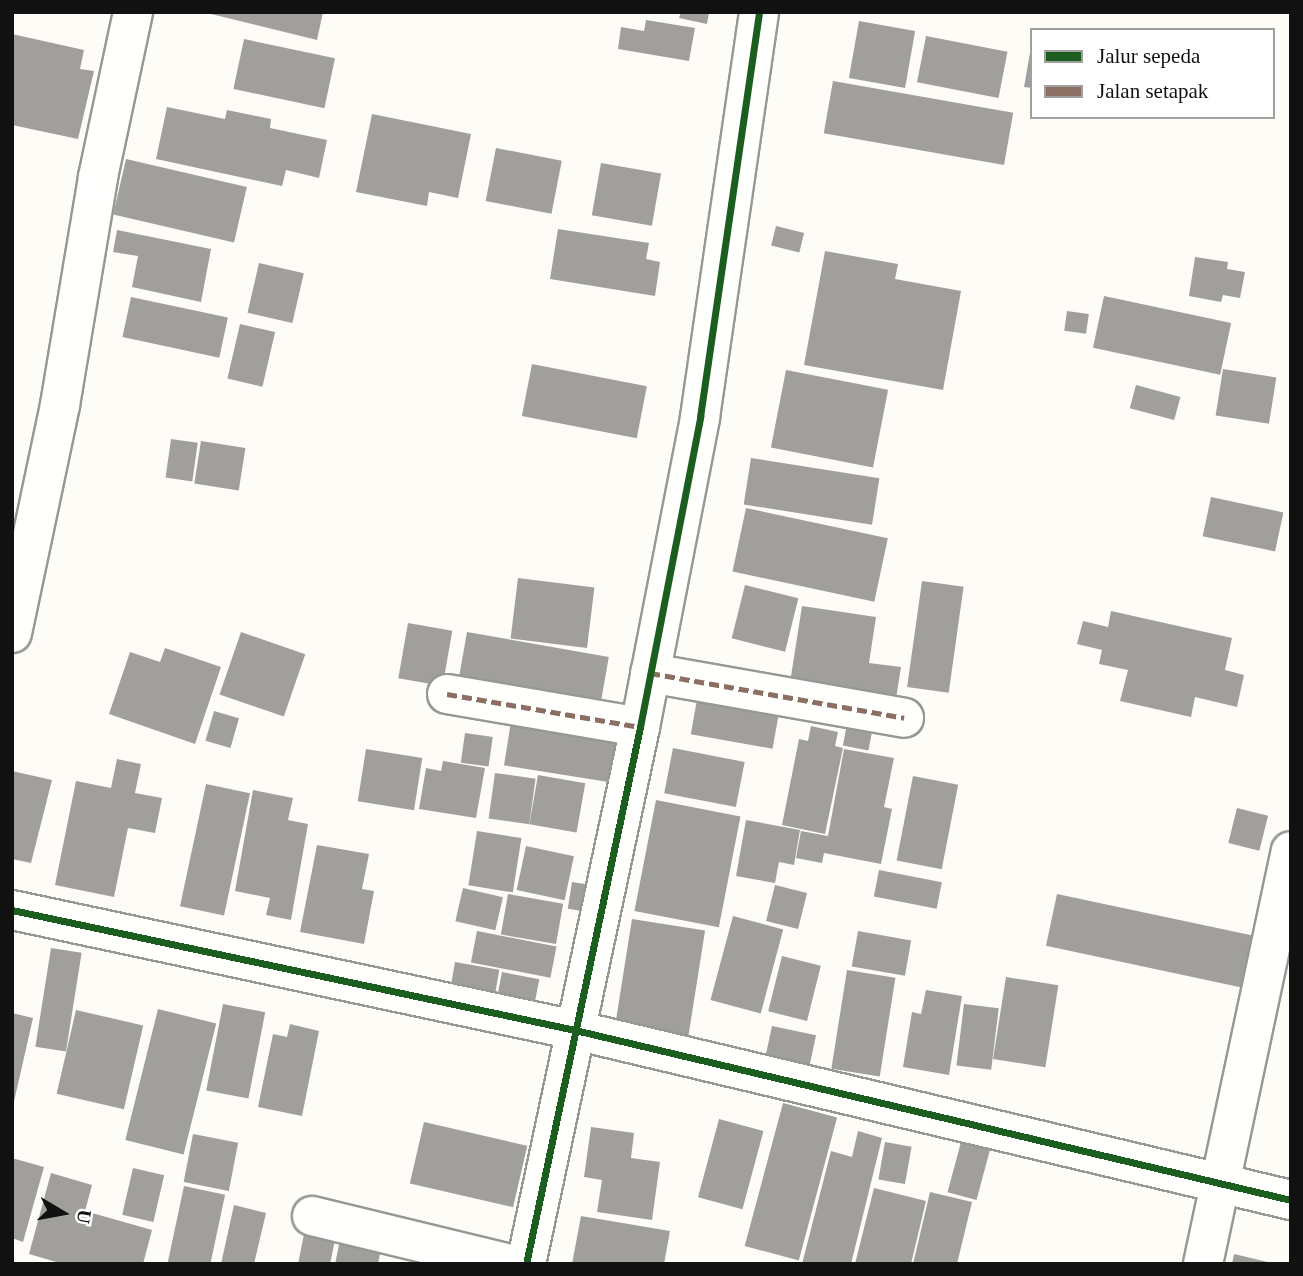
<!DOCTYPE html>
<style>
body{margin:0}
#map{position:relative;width:1303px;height:1276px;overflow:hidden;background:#fdfcf7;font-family:Georgia,serif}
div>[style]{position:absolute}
.building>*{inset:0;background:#a19f9c;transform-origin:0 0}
.roads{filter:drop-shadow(2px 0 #979795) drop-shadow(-2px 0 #979795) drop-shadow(0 2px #979795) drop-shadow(0 -2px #979795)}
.minor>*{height:38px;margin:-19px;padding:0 19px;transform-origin:19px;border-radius:19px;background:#fffffe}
.quiet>*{height:5px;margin-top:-2.5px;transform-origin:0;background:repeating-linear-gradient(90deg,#8d6e63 0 10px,transparent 0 15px)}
.cycleway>*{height:7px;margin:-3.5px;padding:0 3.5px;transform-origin:3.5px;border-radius:3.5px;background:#1b5e20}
span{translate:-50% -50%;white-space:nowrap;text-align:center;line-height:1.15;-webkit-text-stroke:7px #fff;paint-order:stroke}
.frame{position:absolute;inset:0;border:14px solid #111;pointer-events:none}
.legend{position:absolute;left:1030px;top:28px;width:245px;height:91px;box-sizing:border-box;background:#fff;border:2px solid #a0a0a0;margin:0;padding:9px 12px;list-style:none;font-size:21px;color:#111}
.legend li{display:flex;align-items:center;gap:14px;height:35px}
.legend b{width:35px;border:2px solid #a0a0a0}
.north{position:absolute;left:28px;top:1178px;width:70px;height:70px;-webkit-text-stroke:5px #fff;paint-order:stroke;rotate:100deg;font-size:19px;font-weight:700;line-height:28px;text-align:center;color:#111}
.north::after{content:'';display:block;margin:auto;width:24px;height:32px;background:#111;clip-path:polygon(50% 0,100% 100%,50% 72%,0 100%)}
</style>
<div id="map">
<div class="building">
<i style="clip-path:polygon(203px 12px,323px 12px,317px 40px)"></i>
<i style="clip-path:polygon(681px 12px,709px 12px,707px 24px,679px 18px)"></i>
<i style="clip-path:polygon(646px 20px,695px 28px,689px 61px,618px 49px,621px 27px,644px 31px)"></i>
<i style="left:859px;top:21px;width:57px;height:58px;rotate:10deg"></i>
<i style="clip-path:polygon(12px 34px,84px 50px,80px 69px,94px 71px,78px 139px,12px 125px)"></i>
<i style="left:926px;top:36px;width:83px;height:47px;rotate:11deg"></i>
<i style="left:244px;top:39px;width:93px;height:51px;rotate:12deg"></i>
<i style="clip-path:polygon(1030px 53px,1032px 53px,1032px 88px,1024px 87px)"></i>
<i style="left:833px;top:81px;width:183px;height:53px;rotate:10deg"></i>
<i style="clip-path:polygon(167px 107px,225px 119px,227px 110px,271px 119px,270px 128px,327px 140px,319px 178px,286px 170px,282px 186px,156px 159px)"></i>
<i style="clip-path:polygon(372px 114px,471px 134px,458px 198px,429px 192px,427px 206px,356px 192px)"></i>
<i style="left:496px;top:148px;width:67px;height:54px;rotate:11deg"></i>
<i style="left:126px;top:159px;width:124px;height:57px;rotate:13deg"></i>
<i style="left:601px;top:163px;width:61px;height:53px;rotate:10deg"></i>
<i style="left:776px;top:226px;width:29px;height:20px;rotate:14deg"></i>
<i style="clip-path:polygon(558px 229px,649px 243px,646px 259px,660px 262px,655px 296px,550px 279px)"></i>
<i style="clip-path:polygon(117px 230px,211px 249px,201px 302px,132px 287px,138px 256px,113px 252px)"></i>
<i style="clip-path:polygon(825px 251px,898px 264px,895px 279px,961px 291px,943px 390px,804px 365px)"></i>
<i style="clip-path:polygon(1195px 257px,1228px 262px,1227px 269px,1245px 272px,1240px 298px,1223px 295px,1221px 302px,1189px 296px)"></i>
<i style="left:259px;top:263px;width:46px;height:51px;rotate:13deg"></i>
<i style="left:1104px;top:296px;width:130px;height:53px;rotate:12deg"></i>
<i style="left:131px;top:297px;width:99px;height:41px;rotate:12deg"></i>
<i style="left:1067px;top:311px;width:22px;height:20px;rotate:8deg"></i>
<i style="left:240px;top:324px;width:36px;height:56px;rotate:13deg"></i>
<i style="left:532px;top:364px;width:117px;height:53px;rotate:11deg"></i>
<i style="left:1223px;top:369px;width:54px;height:47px;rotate:9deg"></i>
<i style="left:786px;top:370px;width:104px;height:79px;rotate:11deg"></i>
<i style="left:1136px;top:385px;width:46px;height:24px;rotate:15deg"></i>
<i style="left:171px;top:439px;width:27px;height:39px;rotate:8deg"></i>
<i style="left:201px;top:441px;width:45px;height:43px;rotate:9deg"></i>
<i style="left:751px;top:458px;width:130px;height:47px;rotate:9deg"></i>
<i style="left:1211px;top:497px;width:74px;height:40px;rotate:12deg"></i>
<i style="left:746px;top:508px;width:145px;height:65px;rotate:12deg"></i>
<i style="left:518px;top:578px;width:77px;height:61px;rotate:7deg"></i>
<i style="left:922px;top:581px;width:42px;height:107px;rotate:8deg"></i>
<i style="left:745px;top:585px;width:55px;height:55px;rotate:14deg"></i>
<i style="clip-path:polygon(802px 606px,876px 617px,869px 663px,901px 667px,895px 705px,789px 689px)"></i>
<i style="clip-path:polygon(1111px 611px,1232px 638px,1225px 670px,1244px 675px,1237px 707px,1195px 697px,1191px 717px,1120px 701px,1128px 670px,1099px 664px,1102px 650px,1077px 644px,1083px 621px,1108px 627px)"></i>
<i style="left:408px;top:623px;width:45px;height:56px;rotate:10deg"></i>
<i style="left:241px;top:632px;width:68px;height:66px;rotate:19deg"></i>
<i style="left:467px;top:632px;width:144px;height:51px;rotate:10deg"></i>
<i style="clip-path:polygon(165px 648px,221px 667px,195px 744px,109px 714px,130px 652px,160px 662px)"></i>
<i style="left:699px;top:688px;width:83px;height:47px;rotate:10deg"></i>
<i style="left:214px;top:711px;width:26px;height:31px;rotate:16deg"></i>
<i style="left:512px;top:715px;width:112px;height:51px;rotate:9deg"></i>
<i style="left:848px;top:719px;width:26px;height:27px;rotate:11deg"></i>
<i style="clip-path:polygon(811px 726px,838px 732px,835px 746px,843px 748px,825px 834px,782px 825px,799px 739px,808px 741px)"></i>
<i style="left:465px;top:733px;width:28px;height:30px;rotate:8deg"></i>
<i style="left:673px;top:748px;width:73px;height:46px;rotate:11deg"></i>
<i style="left:366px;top:749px;width:57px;height:53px;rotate:9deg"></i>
<i style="clip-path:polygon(844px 749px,894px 758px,884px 807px,892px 809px,881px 864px,824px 853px,822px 863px,796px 858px,801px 831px,828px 836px)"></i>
<i style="clip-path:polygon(117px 759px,141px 764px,135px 793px,162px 798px,155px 833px,128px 828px,114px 897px,55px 885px,76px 781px,111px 788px)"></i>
<i style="clip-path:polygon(443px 761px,485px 768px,476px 818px,419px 809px,426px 768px,441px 771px)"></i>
<i style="clip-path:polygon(12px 771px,52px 780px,31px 863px,12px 859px)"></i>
<i style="left:495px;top:773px;width:41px;height:46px;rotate:8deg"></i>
<i style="left:538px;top:775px;width:48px;height:50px;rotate:10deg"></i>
<i style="left:913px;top:776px;width:46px;height:86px;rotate:11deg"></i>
<i style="left:206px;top:784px;width:45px;height:125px;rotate:12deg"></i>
<i style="clip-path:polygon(253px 790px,293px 798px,288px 820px,308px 824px,291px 920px,266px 915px,270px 898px,235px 891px)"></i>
<i style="left:656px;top:800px;width:86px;height:113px;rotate:11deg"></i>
<i style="left:1237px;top:808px;width:32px;height:36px;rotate:14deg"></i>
<i style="clip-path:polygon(746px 820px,800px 830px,794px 865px,779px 862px,775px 883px,736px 876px)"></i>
<i style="left:477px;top:831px;width:45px;height:55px;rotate:9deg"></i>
<i style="clip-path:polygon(317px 845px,369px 854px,362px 889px,374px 891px,364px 944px,300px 932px)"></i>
<i style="left:526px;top:846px;width:49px;height:45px;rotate:12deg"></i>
<i style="left:879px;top:870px;width:64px;height:27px;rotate:11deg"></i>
<i style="left:572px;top:882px;width:18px;height:27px;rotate:9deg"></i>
<i style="left:775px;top:885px;width:33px;height:37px;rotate:14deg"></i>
<i style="left:463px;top:888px;width:41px;height:34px;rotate:13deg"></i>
<i style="left:508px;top:894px;width:56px;height:41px;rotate:10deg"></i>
<i style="left:1057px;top:894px;width:200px;height:53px;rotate:12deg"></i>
<i style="left:733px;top:916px;width:52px;height:87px;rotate:15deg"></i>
<i style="left:632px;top:919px;width:74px;height:108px;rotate:9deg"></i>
<i style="left:477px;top:931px;width:81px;height:32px;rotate:11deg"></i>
<i style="left:858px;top:931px;width:54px;height:36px;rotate:10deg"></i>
<i style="left:51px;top:948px;width:31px;height:100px;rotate:9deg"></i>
<i style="left:782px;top:956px;width:40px;height:57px;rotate:14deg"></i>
<i style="left:455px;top:962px;width:45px;height:24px;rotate:10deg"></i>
<i style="left:847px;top:970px;width:49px;height:100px;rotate:9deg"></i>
<i style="left:502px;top:972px;width:38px;height:30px;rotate:11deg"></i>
<i style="left:1006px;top:977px;width:53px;height:83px;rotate:9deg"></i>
<i style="clip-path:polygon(926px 990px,962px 996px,949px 1075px,903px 1067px,912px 1012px,921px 1014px)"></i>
<i style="left:223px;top:1004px;width:43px;height:88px;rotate:11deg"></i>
<i style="left:964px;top:1004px;width:35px;height:62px;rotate:7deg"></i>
<i style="left:158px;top:1009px;width:60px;height:135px;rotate:14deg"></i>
<i style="left:76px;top:1010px;width:69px;height:86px;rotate:13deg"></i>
<i style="clip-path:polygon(12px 1013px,33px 1018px,13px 1106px,12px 1106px)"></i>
<i style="clip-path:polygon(290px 1024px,319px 1031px,302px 1116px,258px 1107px,273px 1034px,287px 1037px)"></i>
<i style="left:772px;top:1026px;width:45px;height:42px;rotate:12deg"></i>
<i style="left:783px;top:1103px;width:56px;height:148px;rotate:15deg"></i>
<i style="left:719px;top:1119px;width:46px;height:81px;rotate:15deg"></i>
<i style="left:424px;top:1122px;width:106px;height:63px;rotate:13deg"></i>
<i style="clip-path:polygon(591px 1127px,634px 1133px,631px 1158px,660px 1162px,652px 1220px,597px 1212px,602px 1180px,584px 1177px)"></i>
<i style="clip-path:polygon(858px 1131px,882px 1138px,851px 1264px,802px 1264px,831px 1151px,852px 1157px)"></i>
<i style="left:193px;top:1134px;width:46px;height:49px;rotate:11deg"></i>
<i style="left:885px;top:1142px;width:27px;height:38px;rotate:10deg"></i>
<i style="left:961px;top:1142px;width:30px;height:52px;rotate:15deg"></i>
<i style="clip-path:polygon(12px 1158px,44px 1167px,23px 1242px,12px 1238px)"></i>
<i style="left:133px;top:1168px;width:32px;height:48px;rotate:13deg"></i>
<i style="clip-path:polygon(51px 1173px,92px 1185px,85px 1211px,152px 1230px,143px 1264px,63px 1264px,29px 1254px)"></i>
<i style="left:184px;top:1186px;width:42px;height:80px;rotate:12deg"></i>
<i style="clip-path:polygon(874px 1188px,926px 1201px,911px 1264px,855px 1264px)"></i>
<i style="clip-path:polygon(930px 1192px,972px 1202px,957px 1264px,913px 1264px)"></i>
<i style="clip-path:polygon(234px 1205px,266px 1213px,254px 1264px,221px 1264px)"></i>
<i style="clip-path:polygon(581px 1216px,670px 1231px,664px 1264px,572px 1264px)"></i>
<i style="clip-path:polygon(305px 1229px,336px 1235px,330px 1264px,298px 1264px)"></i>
<i style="clip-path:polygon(341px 1235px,382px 1243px,378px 1264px,335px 1264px)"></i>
<i style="clip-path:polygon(1234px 1254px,1272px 1263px,1272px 1264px,1232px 1264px)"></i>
</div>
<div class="roads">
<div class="minor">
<i style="left:12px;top:633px;width:233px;rotate:-78.1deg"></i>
<i style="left:60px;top:405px;width:231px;rotate:-80.5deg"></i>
<i style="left:98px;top:177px;width:169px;rotate:-78deg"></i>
<i style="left:650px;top:673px;width:258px;rotate:10deg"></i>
<i style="left:447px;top:694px;width:196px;rotate:9.7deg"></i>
<i style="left:12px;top:910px;width:576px;rotate:12.03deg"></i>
<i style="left:575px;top:1030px;width:736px;rotate:13.36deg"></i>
<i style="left:312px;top:1216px;width:205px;rotate:13.6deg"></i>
<i style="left:526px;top:1264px;width:549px;rotate:-78.01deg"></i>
<i style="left:640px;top:727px;width:316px;rotate:-79deg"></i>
<i style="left:700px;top:417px;width:409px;rotate:-81.7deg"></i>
<i style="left:1203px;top:1264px;width:422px;rotate:-78deg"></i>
</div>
</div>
<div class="quiet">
<i style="left:650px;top:673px;width:258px;rotate:10deg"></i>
<i style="left:447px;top:694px;width:196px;rotate:9.7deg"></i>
</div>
<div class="cycleway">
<i style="left:12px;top:910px;width:576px;rotate:12.03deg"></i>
<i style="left:575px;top:1030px;width:736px;rotate:13.36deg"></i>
<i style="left:526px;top:1264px;width:549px;rotate:-78.01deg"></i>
<i style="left:640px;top:727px;width:316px;rotate:-79deg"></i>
<i style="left:700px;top:417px;width:409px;rotate:-81.7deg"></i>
</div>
<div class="frame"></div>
<ul class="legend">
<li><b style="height:9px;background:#1b5e20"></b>Jalur sepeda</li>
<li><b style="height:9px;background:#8d6e63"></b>Jalan setapak</li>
</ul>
<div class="north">U</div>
</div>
